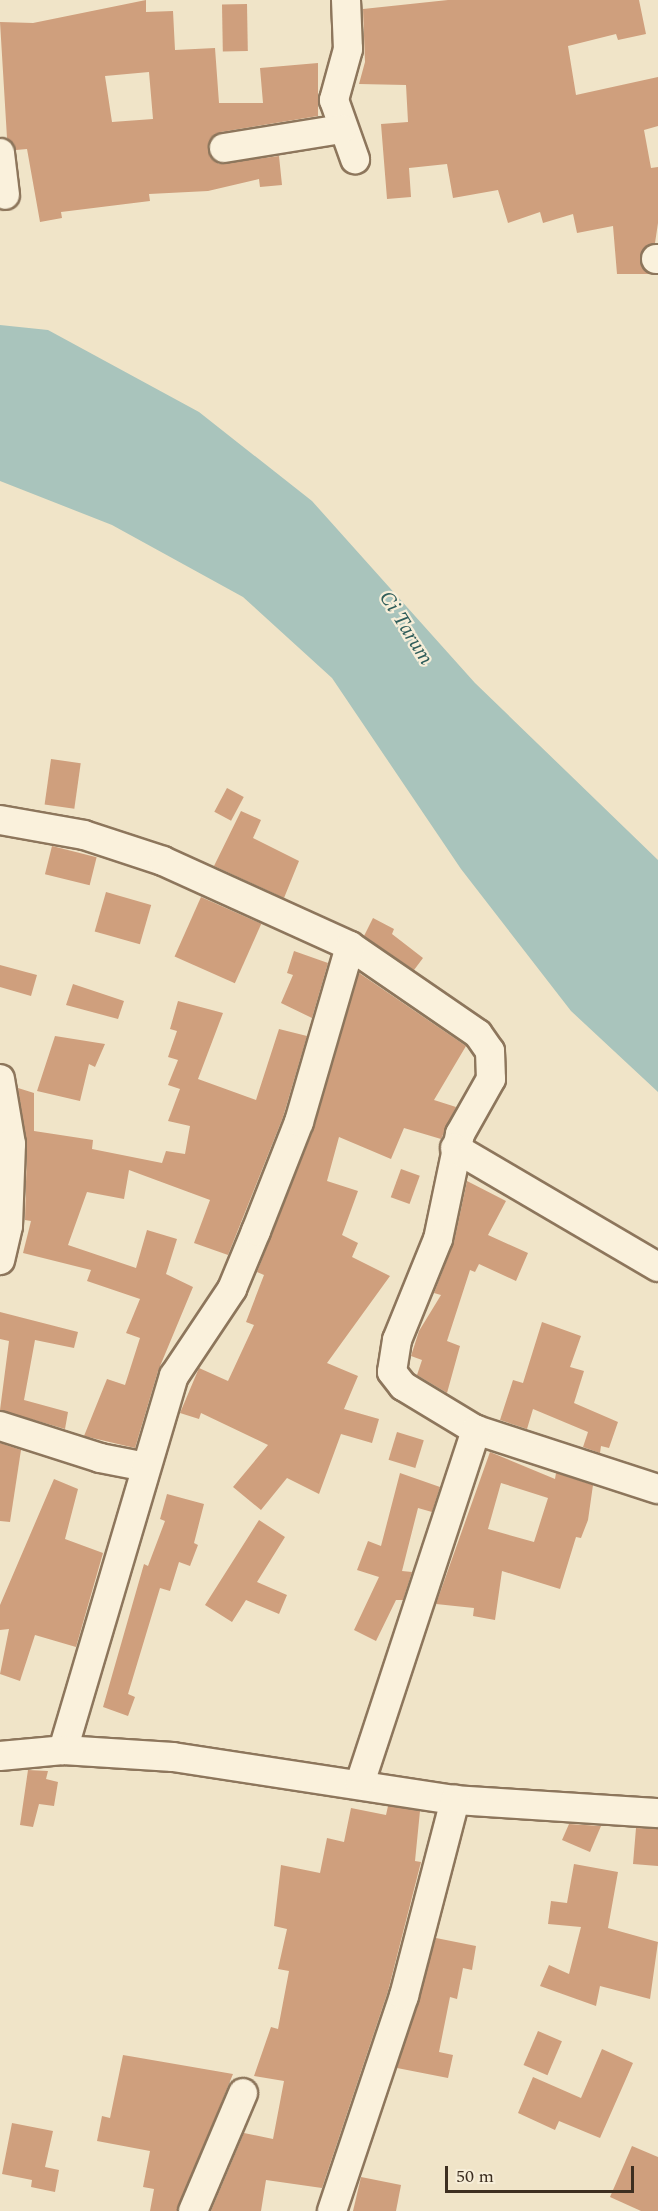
<!DOCTYPE html>
<style>
body{margin:0}
#map{position:relative;width:658px;height:2211px;overflow:hidden;background:#f0e4c8;font-family:Spectral,serif}
div>[style]{position:absolute}
.water>*{inset:0;background:#a9c4bc}
.building>*{inset:0;background:#cf9f7d;transform-origin:0 0}
.roads{filter:drop-shadow(2px 0 #8d765c) drop-shadow(-2px 0 #8d765c) drop-shadow(0 2px #8d765c) drop-shadow(0 -2px #8d765c)}
.minor>*{height:28px;margin:-14px;padding:0 14px;transform-origin:14px;border-radius:14px;background:#faf1dc}
span{translate:-50% -50%;white-space:nowrap;text-align:center;line-height:1.15;-webkit-text-stroke:4.5px #f7eed8;paint-order:stroke}
.water-label{font-size:21px;color:#2f5d5a;font-style:italic}
.scale{position:absolute;left:445px;top:2166px;width:189px;height:27px;box-sizing:border-box;border:3px solid #3d2e20;border-top:0;padding-left:8px;font-size:18px;line-height:21px;white-space:nowrap;color:#3d2e20;-webkit-text-stroke:4px #f7eed8;paint-order:stroke}
</style>
<div id="map">
<div class="water">
<i style="clip-path:polygon(0 325px,48px 330px,199px 412px,312px 501px,475px 683px,658px 860px,658px 1092px,571px 1011px,461px 869px,332px 678px,243px 597px,112px 525px,0 481px)"></i>
</div>
<div class="building">
<i style="clip-path:polygon(evenodd,146px 0,146px 12px,173px 11px,175px 50px,215px 48px,219px 103px,263px 103px,260px 68px,318px 63px,318px 116px,221px 132px,209px 142px,211px 158px,219px 164px,279px 156px,282px 185px,260px 187px,259px 179px,208px 191px,149px 194px,150px 201px,61px 212px,62px 218px,40px 222px,27px 149px,16px 150px,7px 138px,0 22px,33px 23px,146px 0,149px 72px,153px 119px,112px 122px,105px 76px,149px 72px)"></i>
<i style="clip-path:polygon(448px 0,639px 0,646px 34px,618px 40px,616px 34px,568px 46px,576px 95px,658px 77px,658px 126px,644px 130px,651px 168px,658px 167px,658px 223px,655px 243px,640px 258px,652px 274px,617px 274px,613px 226px,577px 233px,573px 214px,543px 223px,540px 212px,508px 223px,498px 190px,453px 198px,447px 164px,409px 168px,411px 197px,387px 199px,381px 124px,408px 122px,406px 85px,359px 84px,365px 62px,363px 9px)"></i>
<i style="left:247px;top:4px;width:47px;height:25px;rotate:89deg"></i>
<i style="left:51px;top:759px;width:30px;height:46px;rotate:8deg"></i>
<i style="left:227px;top:788px;width:19px;height:27px;rotate:28deg"></i>
<i style="clip-path:polygon(241px 811px,261px 820px,253px 838px,299px 861px,284px 898px,214px 866px)"></i>
<i style="left:52px;top:846px;width:46px;height:29px;rotate:14deg"></i>
<i style="left:106px;top:892px;width:47px;height:41px;rotate:16deg"></i>
<i style="left:201px;top:897px;width:66px;height:65px;rotate:24deg"></i>
<i style="clip-path:polygon(373px 918px,394px 929px,392px 934px,423px 958px,414px 970px,364px 936px)"></i>
<i style="clip-path:polygon(294px 951px,328px 963px,312px 1018px,281px 1003px,293px 975px,287px 973px)"></i>
<i style="clip-path:polygon(0 965px,37px 975px,31px 996px,0 987px)"></i>
<i style="clip-path:polygon(359px 973px,466px 1046px,434px 1100px,456px 1107px,441px 1139px,404px 1128px,391px 1159px,339px 1137px,327px 1181px,358px 1191px,342px 1235px,358px 1243px,352px 1257px,390px 1276px,327px 1363px,358px 1376px,344px 1409px,379px 1419px,372px 1443px,341px 1434px,319px 1494px,287px 1478px,261px 1510px,233px 1487px,268px 1445px,201px 1413px,199px 1419px,180px 1413px,199px 1368px,228px 1381px,254px 1325px,246px 1322px,264px 1275px,257px 1272px,314px 1128px)"></i>
<i style="clip-path:polygon(73px 984px,124px 1001px,118px 1019px,66px 1005px)"></i>
<i style="clip-path:polygon(178px 1001px,223px 1013px,198px 1079px,256px 1100px,279px 1029px,307px 1036px,283px 1117px,228px 1255px,194px 1243px,210px 1200px,129px 1170px,124px 1199px,87px 1192px,68px 1245px,136px 1268px,147px 1230px,177px 1239px,166px 1274px,193px 1287px,158px 1371px,135px 1448px,84px 1436px,107px 1379px,125px 1385px,140px 1338px,126px 1333px,140px 1299px,87px 1281px,91px 1270px,23px 1253px,31px 1221px,25px 1220px,27px 1145px,18px 1088px,34px 1093px,34px 1131px,93px 1140px,92px 1149px,162px 1163px,166px 1151px,185px 1154px,190px 1126px,168px 1121px,180px 1089px,168px 1085px,178px 1060px,168px 1057px,177px 1031px,170px 1029px)"></i>
<i style="clip-path:polygon(55px 1036px,105px 1044px,95px 1067px,89px 1064px,80px 1101px,37px 1091px)"></i>
<i style="left:401px;top:1169px;width:20px;height:30px;rotate:20deg"></i>
<i style="clip-path:polygon(467px 1181px,506px 1201px,488px 1235px,528px 1253px,516px 1281px,479px 1264px,475px 1272px,470px 1270px,447px 1341px,460px 1346px,447px 1393px,417px 1375px,422px 1360px,411px 1356px,419px 1331px,441px 1295px,434px 1293px,454px 1242px)"></i>
<i style="clip-path:polygon(0 1312px,78px 1332px,74px 1348px,35px 1340px,24px 1400px,68px 1412px,65px 1429px,0 1410px,9px 1341px,0 1339px)"></i>
<i style="clip-path:polygon(542px 1322px,581px 1336px,570px 1367px,584px 1371px,574px 1403px,618px 1422px,609px 1448px,601px 1446px,600px 1453px,583px 1447px,588px 1432px,533px 1409px,527px 1429px,500px 1420px,513px 1380px,523px 1383px)"></i>
<i style="left:397px;top:1432px;width:28px;height:29px;rotate:17deg"></i>
<i style="clip-path:polygon(0 1443px,21px 1450px,10px 1522px,0 1521px)"></i>
<i style="clip-path:polygon(evenodd,490px 1452px,555px 1479px,556px 1473px,593px 1485px,588px 1520px,581px 1538px,576px 1537px,560px 1589px,502px 1571px,495px 1620px,473px 1616px,474px 1608px,436px 1604px,490px 1452px,501px 1483px,548px 1498px,534px 1542px,488px 1529px,501px 1483px)"></i>
<i style="clip-path:polygon(400px 1473px,440px 1487px,432px 1512px,418px 1508px,402px 1571px,412px 1572px,403px 1600px,396px 1600px,376px 1641px,354px 1630px,379px 1577px,357px 1570px,368px 1541px,381px 1546px)"></i>
<i style="clip-path:polygon(54px 1479px,78px 1489px,65px 1539px,103px 1553px,76px 1647px,35px 1635px,20px 1681px,0 1674px,9px 1629px,0 1630px,0 1605px)"></i>
<i style="clip-path:polygon(167px 1494px,204px 1504px,194px 1543px,198px 1545px,190px 1566px,179px 1562px,170px 1591px,160px 1588px,128px 1694px,135px 1697px,128px 1716px,103px 1707px,144px 1564px,148px 1566px,165px 1521px,160px 1519px)"></i>
<i style="clip-path:polygon(259px 1520px,285px 1537px,257px 1582px,287px 1595px,279px 1614px,246px 1600px,232px 1622px,205px 1605px)"></i>
<i style="clip-path:polygon(28px 1770px,48px 1771px,46px 1779px,58px 1782px,54px 1806px,39px 1804px,33px 1827px,20px 1825px)"></i>
<i style="clip-path:polygon(388px 1806px,420px 1811px,415px 1861px,421px 1862px,388px 1991px,322px 2188px,266px 2180px,261px 2211px,211px 2211px,244px 2133px,273px 2139px,284px 2081px,254px 2076px,271px 2027px,278px 2029px,289px 1971px,278px 1969px,287px 1929px,274px 1926px,281px 1865px,320px 1873px,327px 1838px,344px 1842px,351px 1808px,386px 1815px)"></i>
<i style="clip-path:polygon(569px 1824px,601px 1826px,590px 1852px,562px 1840px)"></i>
<i style="clip-path:polygon(636px 1828px,658px 1829px,658px 1866px,633px 1864px)"></i>
<i style="clip-path:polygon(574px 1864px,618px 1872px,608px 1928px,658px 1942px,650px 1999px,600px 1986px,596px 2006px,540px 1986px,549px 1965px,569px 1974px,581px 1927px,548px 1924px,551px 1901px,567px 1903px)"></i>
<i style="clip-path:polygon(436px 1938px,476px 1946px,472px 1970px,463px 1968px,457px 1999px,450px 1997px,439px 2052px,453px 2055px,448px 2078px,397px 2068px)"></i>
<i style="left:538px;top:2031px;width:26px;height:37px;rotate:23deg"></i>
<i style="clip-path:polygon(602px 2049px,633px 2063px,600px 2138px,559px 2121px,555px 2130px,518px 2113px,533px 2077px,581px 2098px)"></i>
<i style="clip-path:polygon(123px 2055px,233px 2074px,177px 2211px,150px 2211px,154px 2189px,143px 2187px,150px 2151px,97px 2141px,102px 2116px,110px 2118px)"></i>
<i style="clip-path:polygon(12px 2123px,53px 2131px,45px 2167px,59px 2170px,55px 2192px,31px 2187px,32px 2180px,2px 2174px)"></i>
<i style="clip-path:polygon(632px 2146px,658px 2157px,658px 2211px,641px 2211px,610px 2197px)"></i>
<i style="clip-path:polygon(361px 2177px,401px 2185px,396px 2211px,353px 2211px)"></i>
</div>
<div class="roads">
<div class="minor">
<i style="left:346px;top:0;width:49px;rotate:87.7deg"></i>
<i style="left:348px;top:49px;width:53px;rotate:105.4deg"></i>
<i style="left:334px;top:100px;width:63px;rotate:70.4deg"></i>
<i style="left:224px;top:148px;width:119px;rotate:-9.2deg"></i>
<i style="left:0;top:153px;width:42px;rotate:83.2deg"></i>
<i style="left:656px;top:259px;width:2px"></i>
<i style="left:0;top:820px;width:85px;rotate:10.1deg"></i>
<i style="left:84px;top:835px;width:83px;rotate:18.2deg"></i>
<i style="left:163px;top:861px;width:205px;rotate:24.4deg"></i>
<i style="left:350px;top:946px;width:155px;rotate:34.5deg"></i>
<i style="left:478px;top:1034px;width:21px;rotate:55deg"></i>
<i style="left:490px;top:1051px;width:28px;rotate:88deg"></i>
<i style="left:491px;top:1079px;width:63px;rotate:119.4deg"></i>
<i style="left:460px;top:1134px;width:107px;rotate:101.8deg"></i>
<i style="left:438px;top:1239px;width:109px;rotate:112.1deg"></i>
<i style="left:397px;top:1340px;width:32px;rotate:99deg"></i>
<i style="left:392px;top:1372px;width:18px;rotate:52deg"></i>
<i style="left:403px;top:1386px;width:85px;rotate:31.1deg"></i>
<i style="left:476px;top:1430px;width:191px;rotate:18deg"></i>
<i style="left:0;top:1079px;width:66px;rotate:80.4deg"></i>
<i style="left:11px;top:1144px;width:82px;rotate:92.1deg"></i>
<i style="left:8px;top:1226px;width:35px;rotate:103deg"></i>
<i style="left:455px;top:1148px;width:235px;rotate:30.4deg"></i>
<i style="left:0;top:1426px;width:105px;rotate:17.7deg"></i>
<i style="left:100px;top:1458px;width:47px;rotate:11.1deg"></i>
<i style="left:63px;top:1750px;width:390px;rotate:-73.5deg"></i>
<i style="left:174px;top:1376px;width:105px;rotate:-56.3deg"></i>
<i style="left:232px;top:1289px;width:63px;rotate:-67.5deg"></i>
<i style="left:256px;top:1231px;width:117px;rotate:-68.5deg"></i>
<i style="left:299px;top:1122px;width:183px;rotate:-73.8deg"></i>
<i style="left:0;top:1756px;width:63px;rotate:-5.4deg"></i>
<i style="left:63px;top:1750px;width:110px;rotate:3.6deg"></i>
<i style="left:173px;top:1757px;width:285px;rotate:8.7deg"></i>
<i style="left:455px;top:1800px;width:203px;rotate:3.7deg"></i>
<i style="left:360px;top:1783px;width:372px;rotate:-71.8deg"></i>
<i style="left:193px;top:2211px;width:128px;rotate:-67deg"></i>
<i style="left:332px;top:2211px;width:227px;rotate:-71.5deg"></i>
<i style="left:404px;top:1996px;width:203px;rotate:-75.4deg"></i>
</div>
</div>
<div class="water-label">
<span style="left:406px;top:628px;rotate:58deg">Ci Tarum</span>
</div>
<div class="scale">50 m</div>
</div>
